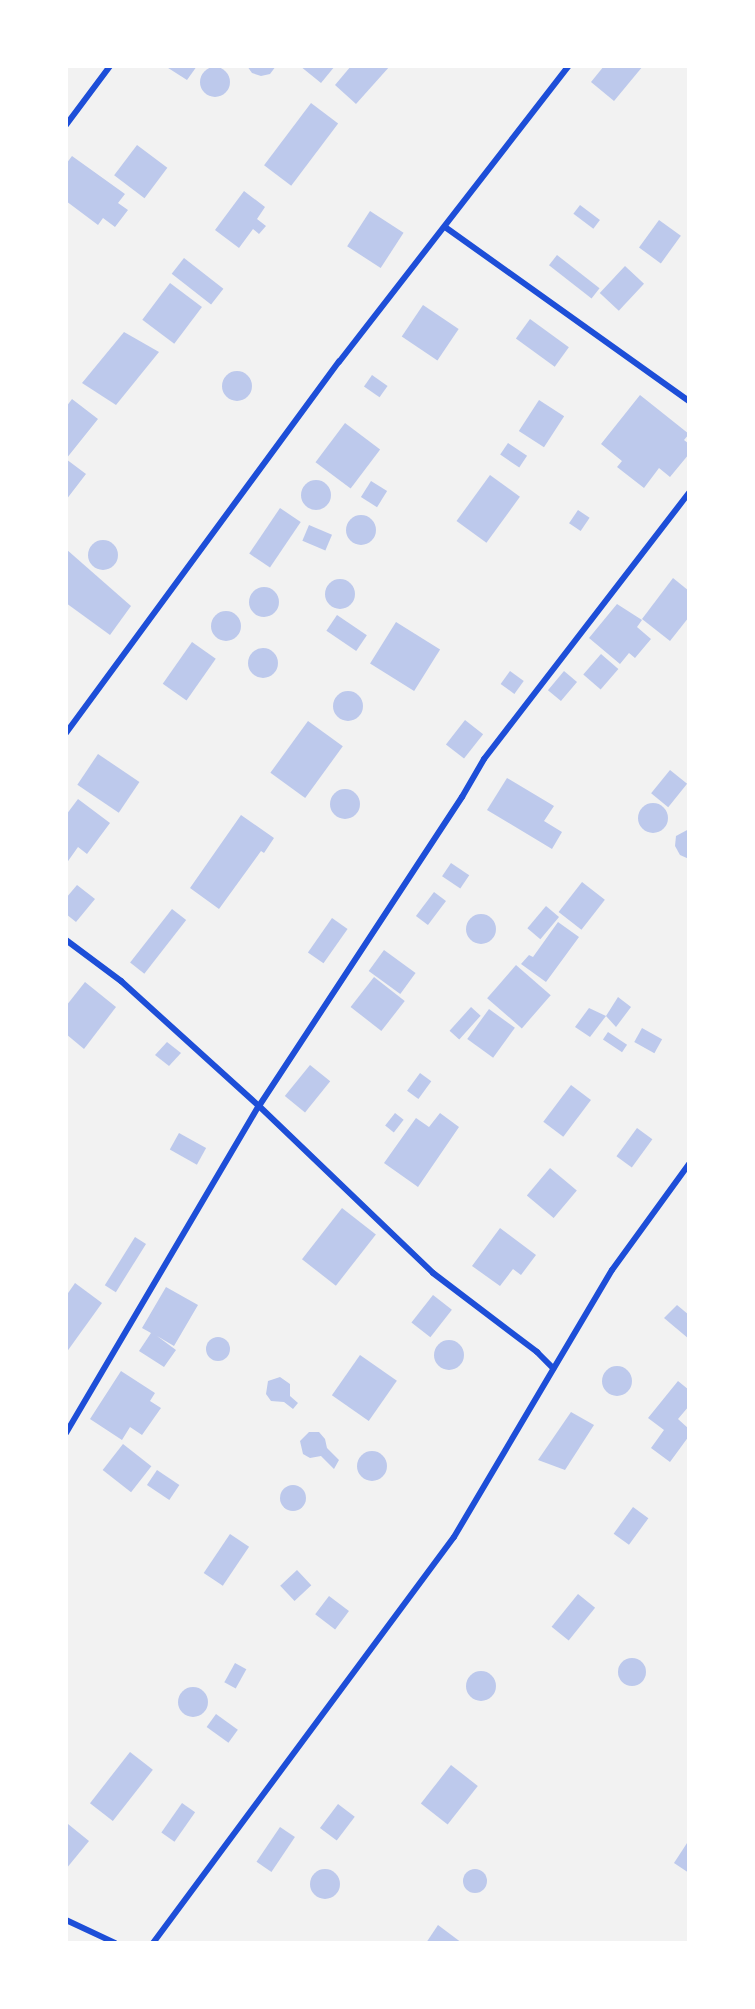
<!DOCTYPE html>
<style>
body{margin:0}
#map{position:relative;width:755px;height:2009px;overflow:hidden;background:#f2f2f2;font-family:"Fira Sans Condensed",sans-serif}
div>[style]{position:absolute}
.building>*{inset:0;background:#bdc9ec;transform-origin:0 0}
.round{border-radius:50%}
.minor>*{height:6px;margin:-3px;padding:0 3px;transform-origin:3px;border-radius:3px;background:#1d4ed8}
span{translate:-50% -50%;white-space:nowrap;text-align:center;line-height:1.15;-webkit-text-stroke:6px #fff;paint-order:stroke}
.frame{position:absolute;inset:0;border:68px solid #fff;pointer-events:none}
</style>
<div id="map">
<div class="building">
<i style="clip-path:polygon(165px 66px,197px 66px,187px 80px)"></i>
<i style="clip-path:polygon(247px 66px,276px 66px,270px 74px,261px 76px,252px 73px)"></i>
<i style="clip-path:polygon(300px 66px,335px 66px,321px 83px)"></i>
<i style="clip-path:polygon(351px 66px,390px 66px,356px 104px,335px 85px)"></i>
<i style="clip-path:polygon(604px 66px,643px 66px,614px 101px,591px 82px)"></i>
<i class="round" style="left:200px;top:67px;width:30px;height:30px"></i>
<i style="left:311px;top:103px;width:34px;height:78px;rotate:37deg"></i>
<i style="left:137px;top:145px;width:38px;height:38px;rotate:37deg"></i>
<i style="clip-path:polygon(72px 156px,125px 194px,118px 203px,128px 210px,115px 227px,103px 218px,98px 225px,66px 201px,66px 164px)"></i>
<i style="clip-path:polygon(244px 191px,265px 207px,257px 219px,266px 226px,259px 234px,253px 229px,239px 248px,215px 230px)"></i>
<i style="left:580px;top:205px;width:25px;height:11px;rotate:37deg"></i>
<i style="left:370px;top:211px;width:40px;height:42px;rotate:33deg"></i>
<i style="left:659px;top:220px;width:27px;height:34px;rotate:36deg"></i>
<i style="left:557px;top:255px;width:54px;height:13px;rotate:38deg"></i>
<i style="left:184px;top:258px;width:50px;height:20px;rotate:38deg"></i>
<i style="left:625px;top:266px;width:26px;height:37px;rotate:43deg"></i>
<i style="left:170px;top:283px;width:40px;height:46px;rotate:37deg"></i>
<i style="left:423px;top:305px;width:43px;height:38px;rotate:34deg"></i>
<i style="left:530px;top:319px;width:48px;height:24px;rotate:36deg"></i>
<i style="clip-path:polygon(124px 332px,159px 352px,116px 405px,82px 383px)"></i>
<i class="round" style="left:222px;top:371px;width:30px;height:30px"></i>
<i style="left:372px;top:375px;width:19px;height:14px;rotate:35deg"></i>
<i style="clip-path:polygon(640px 395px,689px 434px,684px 440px,689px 444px,689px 454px,670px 477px,659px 468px,644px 488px,617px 467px,622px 461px,601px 444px)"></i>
<i style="clip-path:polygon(72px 399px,98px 419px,66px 459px,86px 474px,66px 500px,66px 407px)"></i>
<i style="left:539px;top:400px;width:30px;height:37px;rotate:33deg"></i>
<i style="left:345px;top:423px;width:44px;height:49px;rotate:37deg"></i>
<i style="left:508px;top:443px;width:23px;height:14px;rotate:34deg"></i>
<i style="left:490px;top:475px;width:37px;height:57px;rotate:36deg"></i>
<i class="round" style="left:301px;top:480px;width:30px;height:30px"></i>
<i style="left:371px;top:481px;width:19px;height:19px;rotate:32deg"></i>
<i style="left:280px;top:508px;width:25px;height:55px;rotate:34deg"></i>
<i style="left:578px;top:510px;width:14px;height:16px;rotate:34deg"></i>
<i class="round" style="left:346px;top:515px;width:30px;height:30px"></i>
<i style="left:309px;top:525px;width:25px;height:17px;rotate:23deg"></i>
<i class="round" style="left:88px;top:540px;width:30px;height:30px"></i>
<i style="clip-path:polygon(66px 549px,131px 606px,110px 635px,66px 603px)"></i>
<i style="clip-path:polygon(673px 578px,689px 591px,689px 617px,670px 641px,642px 619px)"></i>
<i class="round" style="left:325px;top:579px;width:30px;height:30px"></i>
<i class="round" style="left:249px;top:587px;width:30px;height:30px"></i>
<i style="clip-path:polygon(617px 604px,642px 620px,637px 627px,651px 639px,635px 658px,629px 653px,620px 664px,589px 638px)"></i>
<i class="round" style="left:211px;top:611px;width:30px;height:30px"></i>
<i style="left:337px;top:615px;width:36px;height:19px;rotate:34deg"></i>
<i style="left:396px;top:622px;width:52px;height:49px;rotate:32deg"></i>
<i style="left:192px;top:642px;width:29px;height:51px;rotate:35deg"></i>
<i class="round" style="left:248px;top:648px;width:30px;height:30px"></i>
<i style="left:601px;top:654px;width:23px;height:27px;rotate:41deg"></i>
<i style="left:510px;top:671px;width:17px;height:16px;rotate:36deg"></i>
<i style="left:564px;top:671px;width:17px;height:25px;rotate:40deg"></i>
<i class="round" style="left:333px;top:691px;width:30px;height:30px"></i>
<i style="left:465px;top:720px;width:23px;height:31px;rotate:38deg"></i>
<i style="left:308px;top:721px;width:43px;height:64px;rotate:36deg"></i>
<i style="left:98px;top:754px;width:50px;height:37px;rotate:34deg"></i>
<i style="left:670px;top:770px;width:22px;height:30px;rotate:39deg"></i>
<i style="clip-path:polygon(507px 778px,554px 806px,544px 821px,562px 832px,552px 849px,487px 810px)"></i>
<i class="round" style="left:330px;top:789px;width:30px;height:30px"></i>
<i style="clip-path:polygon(78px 799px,110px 823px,87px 854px,78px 847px,66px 864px,66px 815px)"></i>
<i class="round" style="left:638px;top:803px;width:30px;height:30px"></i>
<i style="clip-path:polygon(241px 815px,274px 838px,264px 853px,261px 851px,219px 909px,190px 888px)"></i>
<i style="clip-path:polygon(689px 829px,689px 859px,680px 855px,675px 846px,676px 836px)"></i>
<i style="left:451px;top:863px;width:22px;height:16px;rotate:34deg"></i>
<i style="left:582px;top:882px;width:29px;height:38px;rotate:38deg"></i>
<i style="clip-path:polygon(77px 885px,95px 899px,76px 922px,66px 914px,66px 898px)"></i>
<i style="left:434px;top:892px;width:15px;height:30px;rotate:37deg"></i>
<i style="left:546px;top:906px;width:17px;height:29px;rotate:40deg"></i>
<i style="left:172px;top:909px;width:18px;height:68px;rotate:38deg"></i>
<i class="round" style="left:466px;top:914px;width:30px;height:30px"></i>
<i style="left:332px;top:918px;width:19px;height:42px;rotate:35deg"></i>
<i style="clip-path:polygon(558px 922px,579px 937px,546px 982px,521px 964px,529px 955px,533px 957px)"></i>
<i style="left:384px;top:950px;width:39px;height:26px;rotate:36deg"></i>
<i style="left:516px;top:965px;width:46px;height:44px;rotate:41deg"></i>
<i style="left:374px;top:977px;width:39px;height:38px;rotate:38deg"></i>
<i style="clip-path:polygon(85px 982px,116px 1007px,84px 1049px,66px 1034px,66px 1006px)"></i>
<i style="clip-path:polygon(618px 997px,631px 1007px,616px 1027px,606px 1016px)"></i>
<i style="left:471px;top:1007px;width:13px;height:32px;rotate:42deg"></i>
<i style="clip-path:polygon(589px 1008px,606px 1016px,590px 1037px,575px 1027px)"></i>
<i style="left:489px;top:1009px;width:32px;height:37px;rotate:36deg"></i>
<i style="left:642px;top:1028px;width:23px;height:16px;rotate:29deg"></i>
<i style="left:608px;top:1032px;width:23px;height:9px;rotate:34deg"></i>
<i style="clip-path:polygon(167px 1042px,181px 1053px,169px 1066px,155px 1055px)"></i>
<i style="left:310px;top:1065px;width:26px;height:40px;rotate:39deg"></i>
<i style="left:420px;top:1073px;width:14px;height:22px;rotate:36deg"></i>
<i style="left:571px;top:1085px;width:25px;height:46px;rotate:37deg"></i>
<i style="left:395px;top:1113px;width:11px;height:16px;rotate:38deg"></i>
<i style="clip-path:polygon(440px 1113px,459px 1127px,418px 1187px,384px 1163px,416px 1118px,429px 1127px)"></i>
<i style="left:637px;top:1128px;width:19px;height:35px;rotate:36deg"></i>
<i style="left:179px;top:1133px;width:31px;height:19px;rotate:29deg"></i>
<i style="left:550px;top:1168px;width:35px;height:36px;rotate:40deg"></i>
<i style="left:342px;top:1208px;width:43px;height:65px;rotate:38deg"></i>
<i style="clip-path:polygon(500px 1228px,536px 1255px,521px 1275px,513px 1269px,500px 1286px,472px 1266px)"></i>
<i style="left:135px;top:1237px;width:13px;height:57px;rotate:32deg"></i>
<i style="clip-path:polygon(75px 1283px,102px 1303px,66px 1353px,66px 1296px)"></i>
<i style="clip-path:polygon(166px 1287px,198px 1305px,174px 1346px,157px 1336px,176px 1350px,164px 1367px,139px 1351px,151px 1333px,142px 1328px)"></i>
<i style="left:433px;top:1295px;width:24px;height:35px;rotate:38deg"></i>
<i style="clip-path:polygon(677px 1305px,689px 1315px,689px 1339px,664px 1318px)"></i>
<i class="round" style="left:206px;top:1337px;width:24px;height:24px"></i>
<i class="round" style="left:434px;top:1340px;width:30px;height:30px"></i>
<i style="left:360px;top:1355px;width:45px;height:49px;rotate:35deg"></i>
<i class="round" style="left:602px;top:1366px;width:30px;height:30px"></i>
<i style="clip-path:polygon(121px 1371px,155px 1393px,150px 1401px,161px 1408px,142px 1435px,130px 1427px,122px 1440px,90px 1419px)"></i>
<i style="clip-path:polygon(280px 1377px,290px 1384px,290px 1396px,298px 1403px,293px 1409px,284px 1402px,271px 1401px,266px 1394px,268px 1381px)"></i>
<i style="clip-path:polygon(678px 1381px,689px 1390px,689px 1406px,678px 1419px,689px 1429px,689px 1436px,670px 1462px,651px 1448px,664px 1430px,648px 1418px)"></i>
<i style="clip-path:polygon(571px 1412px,594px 1425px,565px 1470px,538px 1460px)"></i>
<i style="clip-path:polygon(309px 1432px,319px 1432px,325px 1439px,327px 1448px,339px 1460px,334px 1469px,321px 1456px,310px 1458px,303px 1454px,300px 1441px)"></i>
<i style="left:123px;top:1444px;width:36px;height:33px;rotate:38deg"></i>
<i class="round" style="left:357px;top:1451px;width:30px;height:30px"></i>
<i style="left:157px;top:1470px;width:27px;height:18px;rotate:34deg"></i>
<i class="round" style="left:280px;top:1485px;width:26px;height:26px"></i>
<i style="left:633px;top:1507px;width:19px;height:33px;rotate:36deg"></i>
<i style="left:230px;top:1534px;width:23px;height:47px;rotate:34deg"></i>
<i style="left:297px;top:1570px;width:21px;height:23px;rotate:47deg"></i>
<i style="left:578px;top:1594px;width:22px;height:42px;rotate:39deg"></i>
<i style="left:329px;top:1596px;width:25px;height:23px;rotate:37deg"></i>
<i class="round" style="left:618px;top:1658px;width:28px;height:28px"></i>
<i style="left:235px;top:1663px;width:13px;height:22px;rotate:29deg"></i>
<i class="round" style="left:466px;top:1671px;width:30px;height:30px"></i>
<i class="round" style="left:178px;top:1687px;width:30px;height:30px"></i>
<i style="left:216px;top:1714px;width:27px;height:16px;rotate:36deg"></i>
<i style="left:130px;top:1752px;width:29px;height:65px;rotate:38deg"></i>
<i style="left:451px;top:1765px;width:34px;height:49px;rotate:38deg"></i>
<i style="left:182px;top:1803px;width:16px;height:36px;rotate:35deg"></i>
<i style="left:338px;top:1804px;width:21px;height:30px;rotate:37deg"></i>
<i style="clip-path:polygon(68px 1824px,89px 1841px,66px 1869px,66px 1826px)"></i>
<i style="left:280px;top:1827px;width:18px;height:42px;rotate:34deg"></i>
<i style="clip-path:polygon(689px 1840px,689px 1873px,674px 1863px)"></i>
<i class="round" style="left:463px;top:1869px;width:24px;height:24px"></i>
<i class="round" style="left:310px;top:1869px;width:30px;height:30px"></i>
<i style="clip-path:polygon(438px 1925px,462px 1943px,426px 1943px)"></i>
</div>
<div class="minor">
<i style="left:66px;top:125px;width:74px;rotate:-53.3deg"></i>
<i style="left:445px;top:227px;width:300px;rotate:35.5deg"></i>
<i style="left:66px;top:733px;width:461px;rotate:-53.7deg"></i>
<i style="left:339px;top:362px;width:375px;rotate:-52.2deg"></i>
<i style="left:66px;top:940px;width:69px;rotate:36.7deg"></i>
<i style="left:121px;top:981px;width:186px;rotate:42.2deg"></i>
<i style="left:259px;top:1106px;width:241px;rotate:43.8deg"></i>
<i style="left:433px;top:1273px;width:131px;rotate:37.2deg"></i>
<i style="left:537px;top:1352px;width:23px;rotate:45deg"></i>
<i style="left:66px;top:1433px;width:380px;rotate:-59.5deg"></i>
<i style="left:259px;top:1106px;width:370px;rotate:-56.7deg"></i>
<i style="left:462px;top:797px;width:44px;rotate:-59.9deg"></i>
<i style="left:484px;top:759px;width:336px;rotate:-52.4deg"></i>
<i style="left:66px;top:1920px;width:54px;rotate:25.1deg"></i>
<i style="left:153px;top:1943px;width:505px;rotate:-53.45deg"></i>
<i style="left:454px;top:1537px;width:310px;rotate:-59.4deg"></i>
<i style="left:612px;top:1270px;width:131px;rotate:-54deg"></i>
</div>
<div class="frame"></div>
</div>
